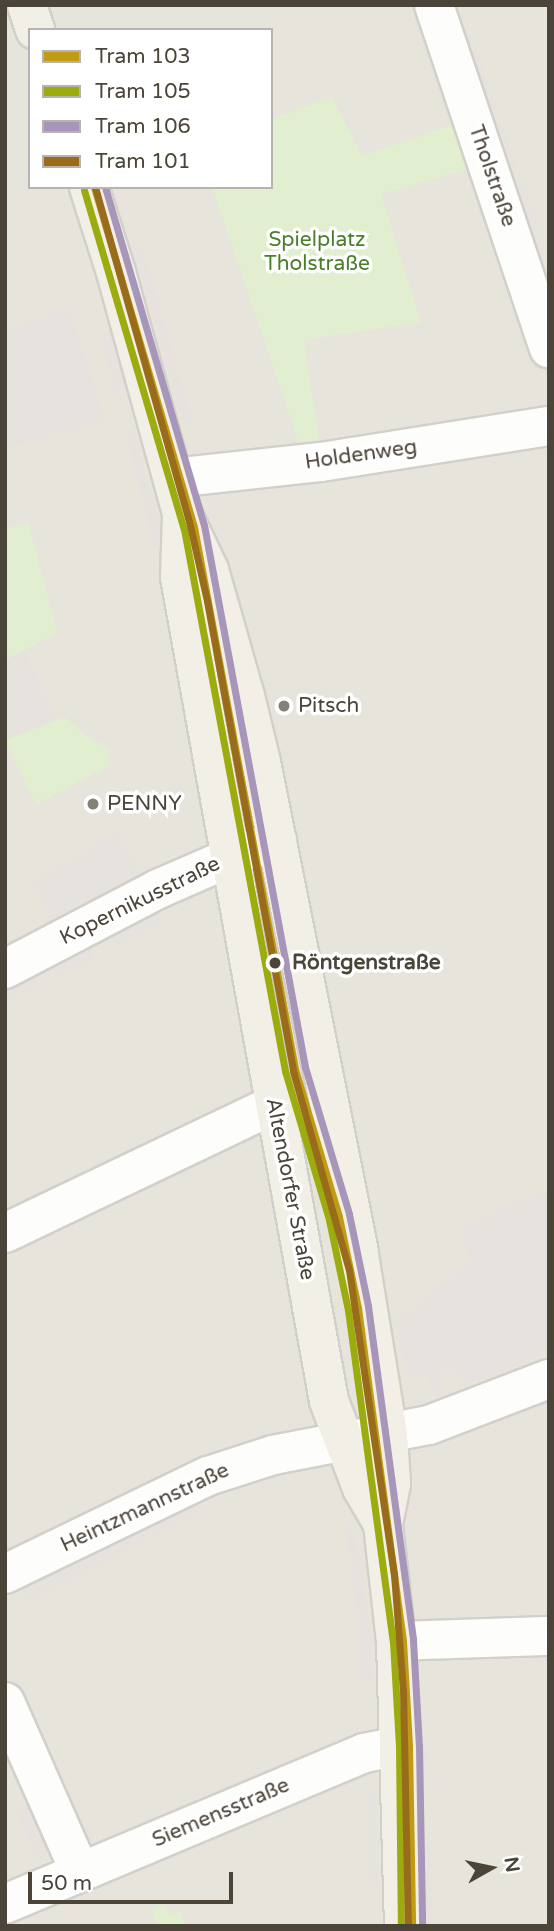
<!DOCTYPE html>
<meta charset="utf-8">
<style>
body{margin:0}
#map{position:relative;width:554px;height:1931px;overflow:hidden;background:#f4f2ee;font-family:"Varela Round",sans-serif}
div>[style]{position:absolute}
.residential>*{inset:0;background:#e7e4dc}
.green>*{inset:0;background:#e1eecf}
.parking>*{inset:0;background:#e6e3df;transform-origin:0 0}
.roads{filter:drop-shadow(2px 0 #d2d0cb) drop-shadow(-2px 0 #d2d0cb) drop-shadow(0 2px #d2d0cb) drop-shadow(0 -2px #d2d0cb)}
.minor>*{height:38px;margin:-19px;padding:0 19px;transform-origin:19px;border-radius:19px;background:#fdfdfc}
.major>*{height:38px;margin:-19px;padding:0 19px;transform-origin:19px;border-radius:19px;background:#f2efe6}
.tram-1>*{height:7px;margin:-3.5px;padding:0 3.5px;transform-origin:3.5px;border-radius:3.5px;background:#bf9c14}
.tram-2>*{height:7px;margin:-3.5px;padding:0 3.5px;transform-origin:3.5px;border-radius:3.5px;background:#9cab0e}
.tram-3>*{height:7px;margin:-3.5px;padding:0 3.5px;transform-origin:3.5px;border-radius:3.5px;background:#a795ba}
.tram-4>*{height:7px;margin:-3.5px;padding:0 3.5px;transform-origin:3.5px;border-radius:3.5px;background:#996c1b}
.dots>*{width:19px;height:19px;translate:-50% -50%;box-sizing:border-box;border:4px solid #fff;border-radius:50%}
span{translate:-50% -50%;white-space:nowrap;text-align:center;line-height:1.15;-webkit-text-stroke:7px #fff;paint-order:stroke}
.street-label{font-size:21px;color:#4b4439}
.park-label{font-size:21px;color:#4a7f2a}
.poi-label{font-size:21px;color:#4b4439}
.left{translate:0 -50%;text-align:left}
.stop-label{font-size:21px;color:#4b4439;font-weight:700}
.frame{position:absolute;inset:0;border:7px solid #4b4439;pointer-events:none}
.legend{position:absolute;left:28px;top:28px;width:245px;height:161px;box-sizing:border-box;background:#fff;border:2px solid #b7b4b0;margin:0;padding:9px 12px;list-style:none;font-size:21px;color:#4b4439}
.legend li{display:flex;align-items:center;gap:14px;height:35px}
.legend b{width:35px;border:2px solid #b7b4b0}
.north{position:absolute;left:456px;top:1833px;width:70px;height:70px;-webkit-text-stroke:5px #fff;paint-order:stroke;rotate:81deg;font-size:19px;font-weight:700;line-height:28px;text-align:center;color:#4b4439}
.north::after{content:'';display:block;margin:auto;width:24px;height:32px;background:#4b4439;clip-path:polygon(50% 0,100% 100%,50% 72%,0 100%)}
.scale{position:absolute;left:28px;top:1872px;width:205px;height:32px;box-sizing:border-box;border:4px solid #4b4439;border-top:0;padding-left:9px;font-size:21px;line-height:24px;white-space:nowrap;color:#4b4439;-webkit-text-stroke:5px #fff;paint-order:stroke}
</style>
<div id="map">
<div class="residential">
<i style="clip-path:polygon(evenodd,5px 5px,549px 5px,549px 1926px,5px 1926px,5px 5px,30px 30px,271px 30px,271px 187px,30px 187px,30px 30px)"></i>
</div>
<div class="green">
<i style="clip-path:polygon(332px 97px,362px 156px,453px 124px,468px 169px,381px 194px,421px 322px,304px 340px,319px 439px,299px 443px,212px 187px,271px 187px,271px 119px)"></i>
<i style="clip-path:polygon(28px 521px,57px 633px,5px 660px,5px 529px)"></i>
<i style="clip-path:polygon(65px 717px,85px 735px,107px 747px,110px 765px,36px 805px,5px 740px)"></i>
<i style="clip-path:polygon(164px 1904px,169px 1914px,180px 1910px,187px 1926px,158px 1926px,151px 1910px)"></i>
</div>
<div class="parking">
<i style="left:478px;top:55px;width:60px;height:10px;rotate:71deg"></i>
<i style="left:502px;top:123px;width:47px;height:12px;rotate:70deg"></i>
<i style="left:523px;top:182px;width:48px;height:13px;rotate:70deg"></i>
<i style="left:143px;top:250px;width:180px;height:8px;rotate:74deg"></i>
<i style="clip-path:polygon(69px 308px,104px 420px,5px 448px,5px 331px)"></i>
<i style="left:110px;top:331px;width:60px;height:10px;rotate:75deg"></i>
<i style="left:135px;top:431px;width:120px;height:9px;rotate:76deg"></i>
<i style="clip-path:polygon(24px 650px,55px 719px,5px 739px,5px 660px)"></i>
<i style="left:118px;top:835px;width:45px;height:98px;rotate:62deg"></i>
<i style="left:152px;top:904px;width:21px;height:51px;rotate:62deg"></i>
<i style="left:85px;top:940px;width:21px;height:52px;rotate:65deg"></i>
<i style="clip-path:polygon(30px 970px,38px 985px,5px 1003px,5px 983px)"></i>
<i style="clip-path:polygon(549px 1189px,549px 1349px,514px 1368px,464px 1384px,455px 1364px,437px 1372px,442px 1388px,431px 1390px,427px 1373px,409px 1377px,396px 1323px,471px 1261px,459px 1230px)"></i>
<i style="left:184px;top:1498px;width:19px;height:185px;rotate:62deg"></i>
<i style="clip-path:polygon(345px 1524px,352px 1524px,364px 1596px,370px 1630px,372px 1683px,362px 1684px,360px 1628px)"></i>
<i style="left:423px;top:1751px;width:7px;height:80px;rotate:16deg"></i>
<i style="left:376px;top:1792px;width:90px;height:9px;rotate:89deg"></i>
<i style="left:38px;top:1802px;width:51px;height:23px;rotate:66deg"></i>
<i style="clip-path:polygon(425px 1841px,431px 1841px,433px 1926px,426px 1926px)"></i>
</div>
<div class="roads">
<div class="minor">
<i style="left:434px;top:5px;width:362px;rotate:71.5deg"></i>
<i style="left:173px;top:478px;width:149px;rotate:-6.2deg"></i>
<i style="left:321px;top:462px;width:231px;rotate:-9deg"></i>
<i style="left:5px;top:969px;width:173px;rotate:-27.6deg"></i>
<i style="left:158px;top:889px;width:93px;rotate:-23.5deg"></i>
<i style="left:243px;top:852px;width:36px;rotate:-18deg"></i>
<i style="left:5px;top:1233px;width:297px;rotate:-25.5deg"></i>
<i style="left:5px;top:1574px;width:225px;rotate:-25.8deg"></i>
<i style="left:208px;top:1476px;width:68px;rotate:-17.9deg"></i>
<i style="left:273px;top:1455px;width:159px;rotate:-10.9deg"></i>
<i style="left:429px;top:1425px;width:129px;rotate:-21deg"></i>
<i style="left:396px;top:1641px;width:153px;rotate:-1.9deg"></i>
<i style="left:5px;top:1702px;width:186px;rotate:66.2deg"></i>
<i style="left:5px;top:1904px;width:389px;rotate:-22.8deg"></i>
<i style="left:364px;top:1753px;width:37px;rotate:-11deg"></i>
</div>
<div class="major">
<i style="left:27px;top:5px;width:26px;rotate:72deg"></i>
<i style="left:89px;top:187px;width:89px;rotate:72.4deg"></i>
<i style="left:116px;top:272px;width:250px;rotate:74.7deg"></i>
<i style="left:182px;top:513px;width:63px;rotate:64.7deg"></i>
<i style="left:209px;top:570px;width:131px;rotate:74.1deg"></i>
<i style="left:245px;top:696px;width:68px;rotate:76.4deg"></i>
<i style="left:261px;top:762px;width:497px;rotate:78.7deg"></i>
<i style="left:358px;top:1249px;width:188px;rotate:80.8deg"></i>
<i style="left:388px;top:1435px;width:49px;rotate:86.5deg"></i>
<i style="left:391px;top:1484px;width:41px;rotate:101.3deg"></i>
<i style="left:383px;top:1524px;width:118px;rotate:83.7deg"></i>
<i style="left:396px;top:1641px;width:285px;rotate:88.4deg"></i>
<i style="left:182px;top:516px;width:61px;rotate:91.9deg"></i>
<i style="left:180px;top:577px;width:837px;rotate:79.75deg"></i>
<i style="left:329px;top:1401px;width:93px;rotate:69.2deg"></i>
<i style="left:362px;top:1488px;width:42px;rotate:59.7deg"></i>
</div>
</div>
<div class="tram-1">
<i style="left:94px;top:187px;width:354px;rotate:73.6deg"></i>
<i style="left:194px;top:527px;width:551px;rotate:79.44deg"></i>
<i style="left:295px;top:1069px;width:154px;rotate:73.4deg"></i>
<i style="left:339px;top:1217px;width:93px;rotate:78.2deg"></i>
<i style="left:358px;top:1308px;width:336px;rotate:82.3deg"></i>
<i style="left:403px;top:1641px;width:105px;rotate:86.7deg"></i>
<i style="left:409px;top:1746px;width:180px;rotate:89deg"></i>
</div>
<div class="tram-2">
<i style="left:84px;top:190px;width:353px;rotate:73.6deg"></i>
<i style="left:184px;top:529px;width:551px;rotate:79.44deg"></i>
<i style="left:285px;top:1071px;width:155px;rotate:73.5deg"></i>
<i style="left:329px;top:1220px;width:92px;rotate:78.1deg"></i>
<i style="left:348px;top:1310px;width:335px;rotate:82.3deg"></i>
<i style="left:393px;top:1642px;width:104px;rotate:86.7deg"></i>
<i style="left:399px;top:1746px;width:180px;rotate:89.4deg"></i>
</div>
<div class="tram-3">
<i style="left:105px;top:187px;width:352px;rotate:73.7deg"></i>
<i style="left:204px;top:525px;width:551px;rotate:79.44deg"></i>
<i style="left:305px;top:1067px;width:153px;rotate:73.3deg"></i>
<i style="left:349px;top:1214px;width:94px;rotate:78.3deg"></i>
<i style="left:368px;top:1306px;width:337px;rotate:82.3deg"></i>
<i style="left:413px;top:1640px;width:106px;rotate:86.8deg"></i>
<i style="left:419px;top:1746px;width:180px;rotate:89deg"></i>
</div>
<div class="tram-4">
<i style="left:95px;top:187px;width:347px;rotate:74.3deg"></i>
<i style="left:189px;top:521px;width:82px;rotate:77.3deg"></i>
<i style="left:207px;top:601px;width:478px;rotate:79.6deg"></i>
<i style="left:293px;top:1071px;width:207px;rotate:74.3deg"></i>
<i style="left:349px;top:1270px;width:307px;rotate:81.6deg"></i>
<i style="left:394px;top:1574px;width:116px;rotate:85.6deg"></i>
<i style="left:403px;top:1690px;width:236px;rotate:88.8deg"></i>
</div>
<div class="dots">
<i style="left:284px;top:706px;background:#868178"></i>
<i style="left:93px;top:804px;background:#868178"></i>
<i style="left:275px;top:963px;background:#4b4439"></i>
</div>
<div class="street-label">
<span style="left:492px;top:176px;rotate:71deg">Tholstraße</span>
<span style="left:361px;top:455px;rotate:-8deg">Holdenweg</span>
<span style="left:140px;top:901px;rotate:-26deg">Kopernikusstraße</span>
<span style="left:290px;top:1189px;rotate:79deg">Altendorfer Straße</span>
<span style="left:145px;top:1508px;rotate:-25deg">Heintzmannstraße</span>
<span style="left:221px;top:1813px;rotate:-23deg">Siemensstraße</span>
</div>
<div class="park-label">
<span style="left:317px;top:252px">Spielplatz<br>Tholstraße</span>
</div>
<div class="poi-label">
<span class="left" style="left:298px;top:706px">Pitsch</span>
<span class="left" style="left:107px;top:804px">PENNY</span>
</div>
<div class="stop-label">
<span class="left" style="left:292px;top:963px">Röntgenstraße</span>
</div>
<div class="frame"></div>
<ul class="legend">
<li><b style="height:9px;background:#bf9c14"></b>Tram 103</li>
<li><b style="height:9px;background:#9cab0e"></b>Tram 105</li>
<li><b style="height:9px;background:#a795ba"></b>Tram 106</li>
<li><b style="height:9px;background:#996c1b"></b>Tram 101</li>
</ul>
<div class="north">N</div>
<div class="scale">50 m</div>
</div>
